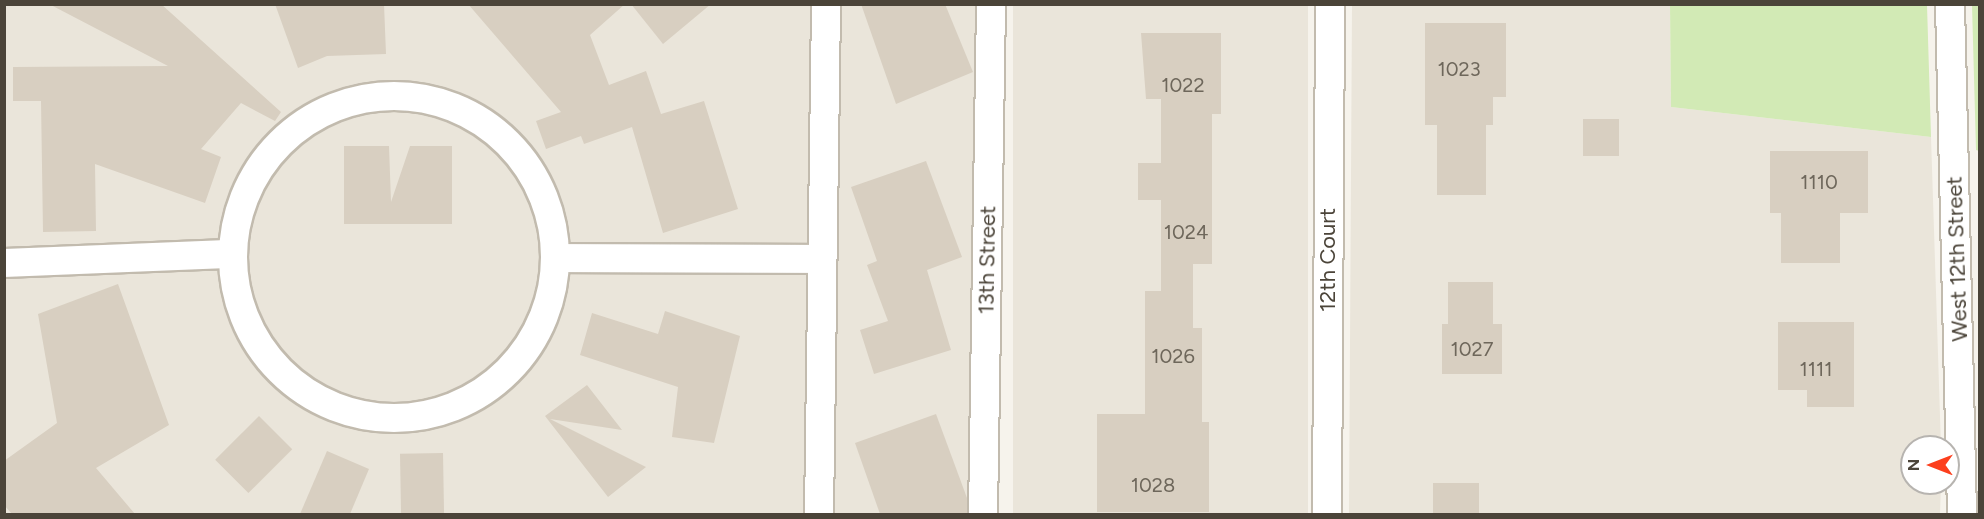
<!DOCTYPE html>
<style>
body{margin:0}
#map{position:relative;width:1984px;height:519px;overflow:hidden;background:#f6f3ec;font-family:Figtree,sans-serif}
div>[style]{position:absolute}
.residential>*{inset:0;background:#eae5da;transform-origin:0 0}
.green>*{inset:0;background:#d2eab5}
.building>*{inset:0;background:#d8cfc1;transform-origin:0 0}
.roads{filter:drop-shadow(2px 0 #c2bbae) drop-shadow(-2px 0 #c2bbae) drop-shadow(0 2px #c2bbae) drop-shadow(0 -2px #c2bbae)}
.minor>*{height:28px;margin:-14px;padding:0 14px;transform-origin:14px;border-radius:14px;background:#fff}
.minor>.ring{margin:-14px;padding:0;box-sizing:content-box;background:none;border:28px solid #fff;border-radius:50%}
span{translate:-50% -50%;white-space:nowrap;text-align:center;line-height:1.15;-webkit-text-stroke:4.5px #fff;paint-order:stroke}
.number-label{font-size:20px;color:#6e675b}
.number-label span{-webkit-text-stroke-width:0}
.street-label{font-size:22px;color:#4b4439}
.frame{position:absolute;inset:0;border:6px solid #4b4439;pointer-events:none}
.north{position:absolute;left:1900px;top:435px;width:60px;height:60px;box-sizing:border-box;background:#fff;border:2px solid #b7b4b0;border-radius:50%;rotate:270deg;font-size:16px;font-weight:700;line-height:24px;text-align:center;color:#4b4439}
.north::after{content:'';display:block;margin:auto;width:21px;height:27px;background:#fc3f1d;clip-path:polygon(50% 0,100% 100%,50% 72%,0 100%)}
</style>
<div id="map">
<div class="residential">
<i style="left:4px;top:5px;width:973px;height:509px"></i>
<i style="left:1013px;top:5px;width:295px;height:509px"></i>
<i style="clip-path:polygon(1352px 5px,1670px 5px,1671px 107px,1931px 137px,1941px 447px,1912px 447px,1912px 483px,1941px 483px,1940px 514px,1349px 514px)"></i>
</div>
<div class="green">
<i style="clip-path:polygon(1670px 5px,1927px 5px,1931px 137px,1671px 107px)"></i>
<i style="clip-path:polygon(1972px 5px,1979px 5px,1979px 151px,1976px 150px)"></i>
</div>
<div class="building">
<i style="clip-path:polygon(49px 4px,161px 4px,281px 112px,275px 121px,241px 103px,201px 149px,221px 157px,205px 203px,95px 164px,96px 231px,43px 232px,41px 101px,13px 101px,13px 67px,168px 66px)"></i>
<i style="clip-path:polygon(275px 4px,384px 4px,386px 54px,327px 56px,298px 68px)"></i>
<i style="clip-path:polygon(468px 4px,625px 4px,590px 35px,609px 85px,646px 71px,661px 114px,704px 101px,738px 209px,663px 233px,632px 127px,584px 144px,581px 136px,546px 149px,536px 121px,561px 112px)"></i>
<i style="clip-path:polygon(631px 4px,711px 4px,663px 44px)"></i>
<i style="clip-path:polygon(861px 4px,945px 4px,973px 72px,896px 104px)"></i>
<i style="clip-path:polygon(1425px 23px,1506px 23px,1506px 97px,1493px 97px,1493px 125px,1486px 125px,1486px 195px,1437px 195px,1437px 125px,1425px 125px)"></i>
<i style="clip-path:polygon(1141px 33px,1221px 33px,1221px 114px,1212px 114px,1212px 264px,1193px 264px,1193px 328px,1202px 328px,1202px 422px,1209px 422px,1209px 512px,1097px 512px,1097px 414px,1145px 414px,1145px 291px,1161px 291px,1161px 200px,1138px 200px,1138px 163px,1161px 163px,1161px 99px,1146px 99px)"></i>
<i style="left:1583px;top:119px;width:36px;height:37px"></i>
<i style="clip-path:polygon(344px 146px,389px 146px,391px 202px,410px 146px,452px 146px,452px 224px,344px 224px)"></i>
<i style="clip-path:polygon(1770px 151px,1868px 151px,1868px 213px,1840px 213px,1840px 263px,1781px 263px,1781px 213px,1770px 213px)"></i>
<i style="clip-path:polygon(926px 161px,962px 257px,927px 270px,951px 350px,874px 374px,860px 330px,888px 321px,867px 265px,877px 261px,851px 187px)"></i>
<i style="clip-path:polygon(1448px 282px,1493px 282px,1493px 324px,1502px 324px,1502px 374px,1442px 374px,1442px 324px,1448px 324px)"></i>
<i style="clip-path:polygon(118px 284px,169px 425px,96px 468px,135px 514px,12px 514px,4px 505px,4px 461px,57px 423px,38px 314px)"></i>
<i style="clip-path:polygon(665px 311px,740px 336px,714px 443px,672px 437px,678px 387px,580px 355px,592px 313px,658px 334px)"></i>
<i style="clip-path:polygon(1778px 322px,1854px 322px,1854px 407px,1807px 407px,1807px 390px,1778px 390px)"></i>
<i style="clip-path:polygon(587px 385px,622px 430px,550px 419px,646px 467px,608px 497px,545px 416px)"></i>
<i style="clip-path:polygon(936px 414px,967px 498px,967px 514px,880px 514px,855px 443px)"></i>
<i style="left:259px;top:416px;width:47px;height:62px;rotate:45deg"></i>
<i style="clip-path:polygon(327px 451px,369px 469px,350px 514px,300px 514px)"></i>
<i style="left:443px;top:453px;width:61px;height:43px;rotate:89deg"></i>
<i style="left:1433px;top:483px;width:46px;height:31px"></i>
</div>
<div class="roads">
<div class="minor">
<i style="left:1950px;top:4px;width:510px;rotate:88.65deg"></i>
<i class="ring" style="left:233px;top:96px;width:294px;height:294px"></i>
<i style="left:555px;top:258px;width:267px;rotate:0.2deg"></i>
<i style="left:4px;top:263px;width:228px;rotate:-2.3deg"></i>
<i style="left:819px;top:514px;width:510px;rotate:-89.21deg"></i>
<i style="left:983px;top:514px;width:510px;rotate:-89.1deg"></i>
<i style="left:1327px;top:514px;width:510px;rotate:-89.66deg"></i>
</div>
</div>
<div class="number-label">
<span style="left:1459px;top:69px">1023</span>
<span style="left:1183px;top:85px">1022</span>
<span style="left:1819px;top:182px">1110</span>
<span style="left:1186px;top:232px">1024</span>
<span style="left:1472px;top:349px">1027</span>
<span style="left:1173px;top:356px">1026</span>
<span style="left:1816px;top:369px">1111</span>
<span style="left:1153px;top:485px">1028</span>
</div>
<div class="street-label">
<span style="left:1957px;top:259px;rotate:-92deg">West 12th Street</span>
<span style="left:987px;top:260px;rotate:-89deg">13th Street</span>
<span style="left:1328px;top:260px;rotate:-90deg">12th Court</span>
</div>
<div class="frame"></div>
<div class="north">N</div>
</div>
